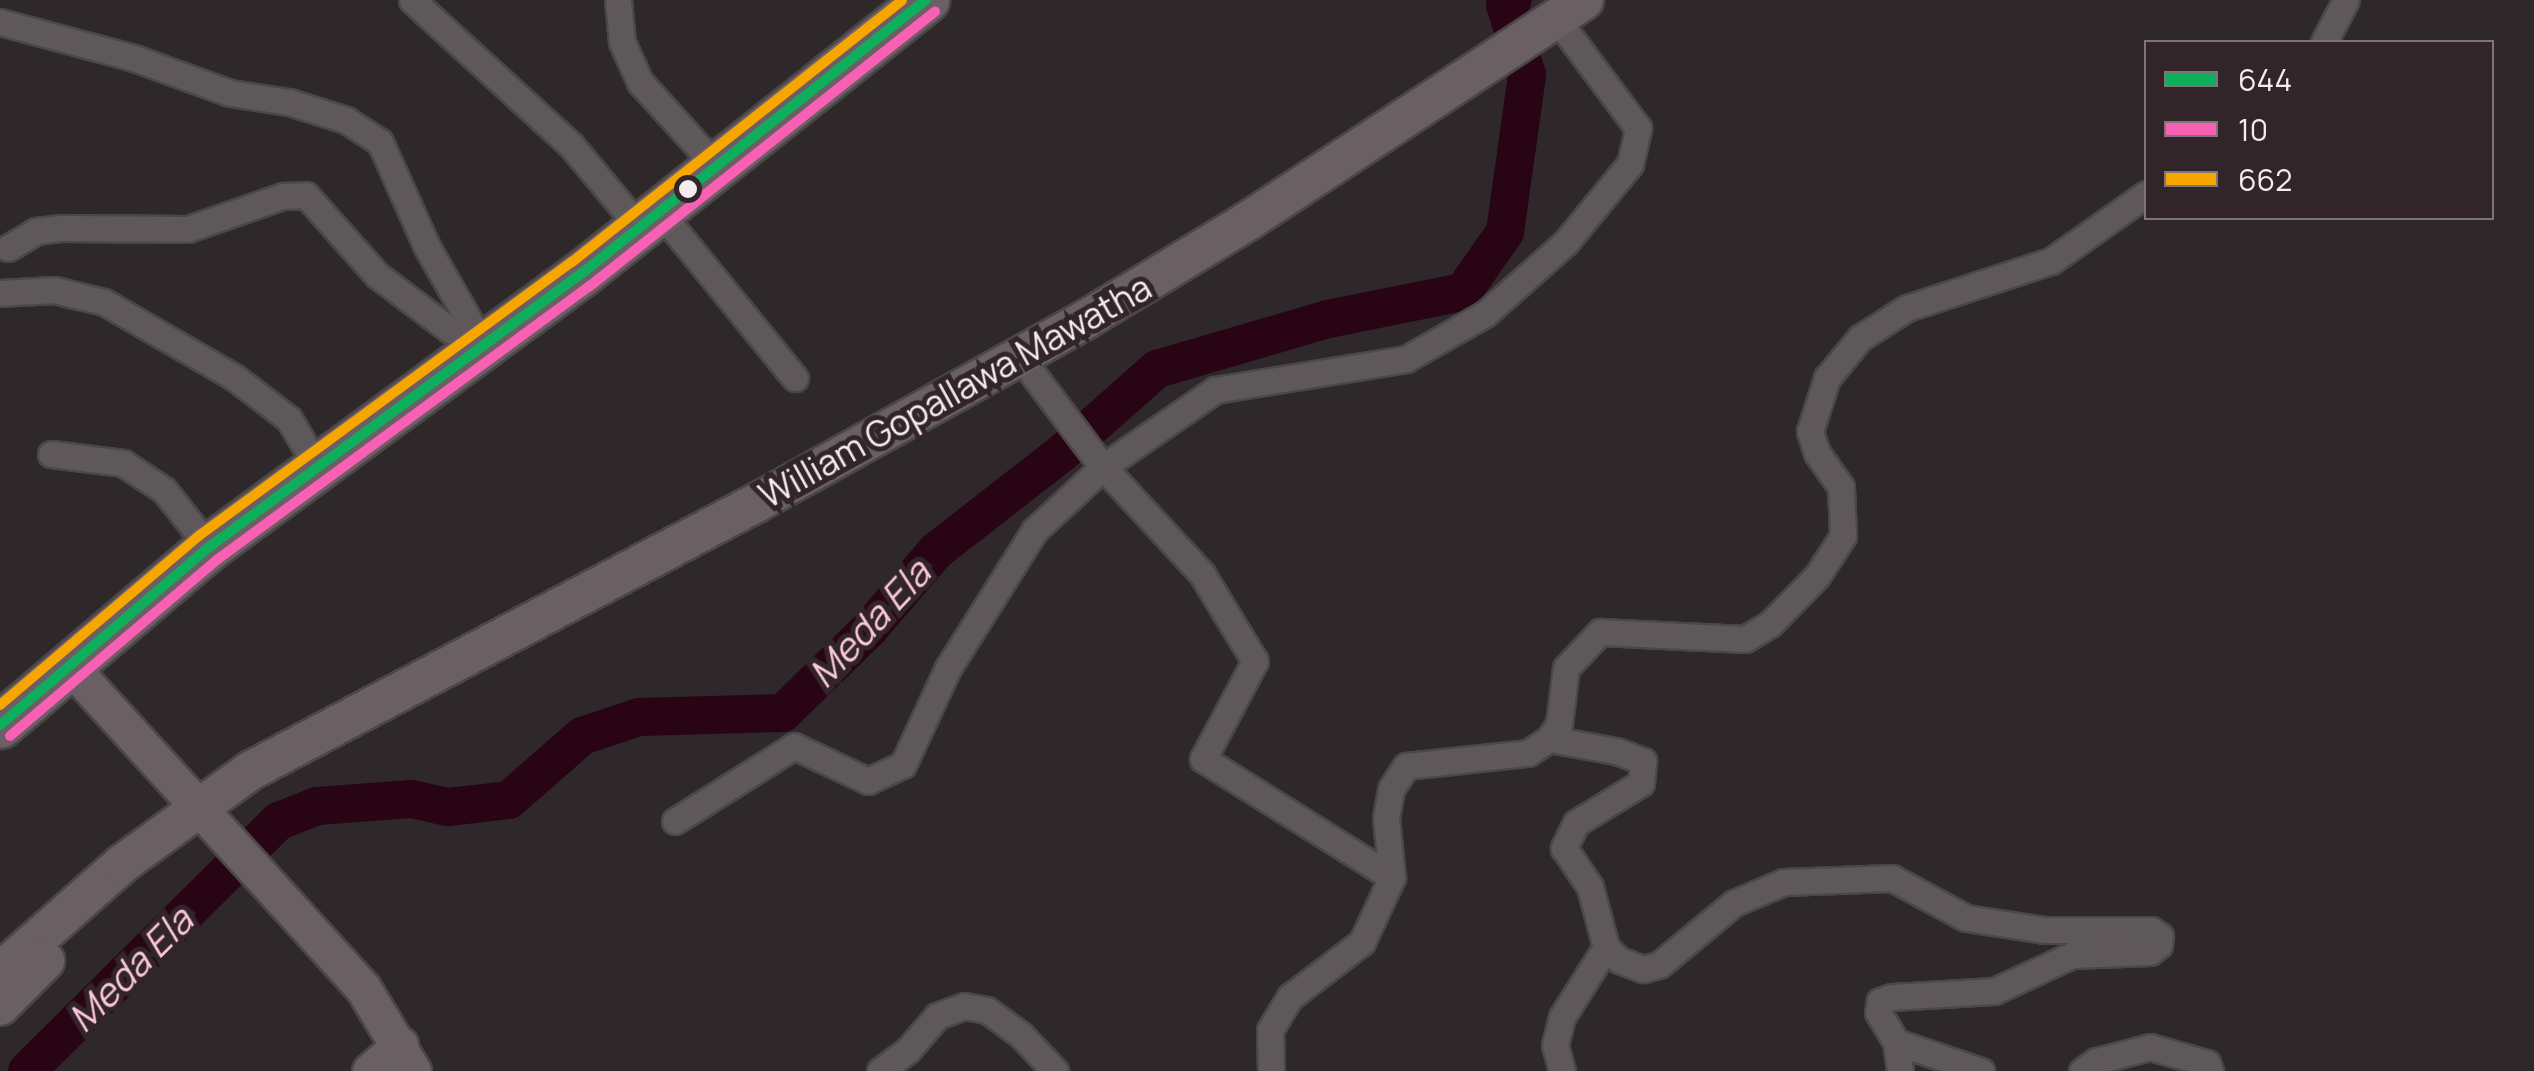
<!DOCTYPE html>
<style>
body{margin:0}
#map{position:relative;width:2534px;height:1071px;overflow:hidden;background:#2e282a;font-family:Manrope,sans-serif}
div>[style]{position:absolute}
.river>*{height:38px;margin:-19px;padding:0 19px;transform-origin:19px;border-radius:19px;background:#290415}
.roads{filter:drop-shadow(2px 0 #4b4647) drop-shadow(-2px 0 #4b4647) drop-shadow(0 2px #4b4647) drop-shadow(0 -2px #4b4647)}
.street>*{height:25px;margin:-12.5px;padding:0 12.5px;transform-origin:12.5px;border-radius:12.5px;background:#5e585a}
.secondary>*{height:35px;margin:-17.5px;padding:0 17.5px;transform-origin:17.5px;border-radius:17.5px;background:#6a6064}
.primary>*{height:38px;margin:-19px;padding:0 19px;transform-origin:19px;border-radius:19px;background:#6a5f63}
.highway>*{height:45px;margin:-22.5px;padding:0 22.5px;transform-origin:22.5px;border-radius:22.5px;background:#6c5e64}
.bus-1>*{height:10px;margin:-5px;padding:0 5px;transform-origin:5px;border-radius:5px;background:#0daf5c}
.bus-2>*{height:10px;margin:-5px;padding:0 5px;transform-origin:5px;border-radius:5px;background:#f860b3}
.bus-3>*{height:10px;margin:-5px;padding:0 5px;transform-origin:5px;border-radius:5px;background:#f7a600}
.dots>*{width:28px;height:28px;translate:-50% -50%;box-sizing:border-box;border:5px solid #312529;border-radius:50%}
span{translate:-50% -50%;white-space:nowrap;text-align:center;line-height:1.15;-webkit-text-stroke:10px #312529;paint-order:stroke}
.street-label{font-size:35px;color:#f5ecef}
.water-label{font-size:38px;color:#fac6d9;font-style:italic}
.legend{position:absolute;left:2144px;top:40px;width:350px;height:180px;box-sizing:border-box;background:#312529;border:2px solid #7f7578;margin:0;padding:12px 18px;list-style:none;font-size:30px;color:#f5ecef}
.legend li{display:flex;align-items:center;gap:20px;height:50px}
.legend b{width:50px;border:2px solid #7f7578}
</style>
<div id="map">
<div class="river">
<i style="left:27px;top:1071px;width:355px;rotate:-44.8deg"></i>
<i style="left:279px;top:821px;width:41px;rotate:-21.5deg"></i>
<i style="left:317px;top:806px;width:95px;rotate:-4.2deg"></i>
<i style="left:412px;top:799px;width:37px;rotate:13deg"></i>
<i style="left:448px;top:807px;width:61px;rotate:-6.5deg"></i>
<i style="left:509px;top:800px;width:97px;rotate:-41.2deg"></i>
<i style="left:582px;top:736px;width:60px;rotate:-18.4deg"></i>
<i style="left:639px;top:717px;width:144px;rotate:-1.6deg"></i>
<i style="left:783px;top:713px;width:122px;rotate:-44.3deg"></i>
<i style="left:870px;top:628px;width:101px;rotate:-49.4deg"></i>
<i style="left:936px;top:551px;width:160px;rotate:-37.9deg"></i>
<i style="left:1062px;top:453px;width:127px;rotate:-41.5deg"></i>
<i style="left:1157px;top:369px;width:178px;rotate:-16.3deg"></i>
<i style="left:1328px;top:319px;width:138px;rotate:-11.3deg"></i>
<i style="left:1463px;top:292px;width:73px;rotate:-55deg"></i>
<i style="left:1505px;top:232px;width:159px;rotate:-82deg"></i>
<i style="left:1527px;top:75px;width:73px;rotate:-107.4deg"></i>
<i style="left:1505px;top:5px;width:9px;rotate:-32deg"></i>
</div>
<div class="roads">
<div class="street">
<i style="left:412px;top:0;width:215px;rotate:42.4deg"></i>
<i style="left:571px;top:145px;width:108px;rotate:50.3deg"></i>
<i style="left:618px;top:0;width:42px;rotate:84.6deg"></i>
<i style="left:622px;top:42px;width:44px;rotate:65.8deg"></i>
<i style="left:640px;top:82px;width:113px;rotate:47.9deg"></i>
<i style="left:0;top:22px;width:139px;rotate:15deg"></i>
<i style="left:134px;top:58px;width:102px;rotate:20deg"></i>
<i style="left:230px;top:93px;width:60px;rotate:8.7deg"></i>
<i style="left:289px;top:102px;width:60px;rotate:17.5deg"></i>
<i style="left:346px;top:120px;width:40px;rotate:32.9deg"></i>
<i style="left:380px;top:142px;width:115px;rotate:65.9deg"></i>
<i style="left:427px;top:247px;width:115px;rotate:60.3deg"></i>
<i style="left:2324px;top:42px;width:47px;rotate:-62.4deg"></i>
<i style="left:660px;top:212px;width:214px;rotate:50.9deg"></i>
<i style="left:8px;top:248px;width:33px;rotate:-31deg"></i>
<i style="left:36px;top:231px;width:26px;rotate:-7deg"></i>
<i style="left:62px;top:228px;width:126px;rotate:0.5deg"></i>
<i style="left:188px;top:229px;width:101px;rotate:-19.2deg"></i>
<i style="left:283px;top:196px;width:23px;rotate:-2deg"></i>
<i style="left:306px;top:195px;width:107px;rotate:48.4deg"></i>
<i style="left:377px;top:275px;width:91px;rotate:37deg"></i>
<i style="left:450px;top:330px;width:22px;rotate:-3deg"></i>
<i style="left:0;top:293px;width:54px;rotate:-3.2deg"></i>
<i style="left:54px;top:290px;width:51px;rotate:13.5deg"></i>
<i style="left:104px;top:302px;width:150px;rotate:30deg"></i>
<i style="left:234px;top:377px;width:69px;rotate:37.4deg"></i>
<i style="left:289px;top:419px;width:57px;rotate:59.4deg"></i>
<i style="left:1020px;top:357px;width:138px;rotate:53deg"></i>
<i style="left:1103px;top:467px;width:146px;rotate:47.2deg"></i>
<i style="left:1202px;top:574px;width:102px;rotate:58.7deg"></i>
<i style="left:1255px;top:661px;width:111px;rotate:118deg"></i>
<i style="left:1203px;top:759px;width:223px;rotate:32deg"></i>
<i style="left:51px;top:454px;width:73px;rotate:7.1deg"></i>
<i style="left:123px;top:463px;width:49px;rotate:33.4deg"></i>
<i style="left:164px;top:490px;width:73px;rotate:51.7deg"></i>
<i style="left:1549px;top:739px;width:68px;rotate:10.2deg"></i>
<i style="left:1616px;top:751px;width:29px;rotate:20deg"></i>
<i style="left:1643px;top:761px;width:22px;rotate:95deg"></i>
<i style="left:1641px;top:783px;width:76px;rotate:148.4deg"></i>
<i style="left:1576px;top:823px;width:28px;rotate:116deg"></i>
<i style="left:1564px;top:848px;width:47px;rotate:56.3deg"></i>
<i style="left:1590px;top:887px;width:62px;rotate:75.1deg"></i>
<i style="left:1606px;top:947px;width:18px;rotate:45deg"></i>
<i style="left:1619px;top:960px;width:26px;rotate:21deg"></i>
<i style="left:1643px;top:969px;width:16px;rotate:-14deg"></i>
<i style="left:1659px;top:965px;width:97px;rotate:-39.6deg"></i>
<i style="left:1734px;top:903px;width:54px;rotate:-22.8deg"></i>
<i style="left:1784px;top:882px;width:108px;rotate:-2.1deg"></i>
<i style="left:1892px;top:878px;width:84px;rotate:28.4deg"></i>
<i style="left:1966px;top:918px;width:79px;rotate:8.7deg"></i>
<i style="left:2044px;top:930px;width:107px"></i>
<i style="left:2151px;top:930px;width:11px;rotate:34deg"></i>
<i style="left:2160px;top:936px;width:9px;rotate:96deg"></i>
<i style="left:2159px;top:945px;width:11px;rotate:142deg"></i>
<i style="left:2150px;top:952px;width:78px;rotate:177.8deg"></i>
<i style="left:2072px;top:955px;width:86px;rotate:155.2deg"></i>
<i style="left:1994px;top:991px;width:102px;rotate:176.6deg"></i>
<i style="left:1892px;top:997px;width:13px;rotate:162deg"></i>
<i style="left:1880px;top:1001px;width:11px;rotate:100deg"></i>
<i style="left:1878px;top:1012px;width:35px;rotate:59deg"></i>
<i style="left:1896px;top:1042px;width:90px;rotate:18.8deg"></i>
<i style="left:675px;top:821px;width:141px;rotate:-32.2deg"></i>
<i style="left:794px;top:746px;width:82px;rotate:25.3deg"></i>
<i style="left:868px;top:781px;width:38px;rotate:-25deg"></i>
<i style="left:903px;top:765px;width:107px;rotate:-65.1deg"></i>
<i style="left:948px;top:668px;width:163px;rotate:-57.8deg"></i>
<i style="left:1035px;top:530px;width:93px;rotate:-42.8deg"></i>
<i style="left:1103px;top:467px;width:136px;rotate:-34.5deg"></i>
<i style="left:1215px;top:390px;width:193px;rotate:-9.2deg"></i>
<i style="left:1406px;top:359px;width:91px;rotate:-29.7deg"></i>
<i style="left:1485px;top:314px;width:108px;rotate:-41.6deg"></i>
<i style="left:1566px;top:242px;width:101px;rotate:-50.6deg"></i>
<i style="left:1630px;top:164px;width:37px;rotate:-77deg"></i>
<i style="left:1638px;top:128px;width:137px;rotate:-126.7deg"></i>
<i style="left:1896px;top:1042px;width:29px;rotate:82deg"></i>
<i style="left:880px;top:1071px;width:35px;rotate:-37deg"></i>
<i style="left:908px;top:1050px;width:45px;rotate:-49.5deg"></i>
<i style="left:937px;top:1016px;width:29px;rotate:-20deg"></i>
<i style="left:964px;top:1006px;width:23px;rotate:10deg"></i>
<i style="left:987px;top:1010px;width:42px;rotate:36.3deg"></i>
<i style="left:1021px;top:1035px;width:50px;rotate:46.6deg"></i>
<i style="left:1271px;top:1071px;width:41px;rotate:-91.4deg"></i>
<i style="left:1270px;top:1030px;width:39px;rotate:-59deg"></i>
<i style="left:1290px;top:997px;width:91px;rotate:-37.4deg"></i>
<i style="left:1362px;top:942px;width:72px;rotate:-65.2deg"></i>
<i style="left:1392px;top:877px;width:59px;rotate:-95.8deg"></i>
<i style="left:1386px;top:818px;width:29px;rotate:-80deg"></i>
<i style="left:1391px;top:789px;width:27px;rotate:-57deg"></i>
<i style="left:1406px;top:766px;width:123px;rotate:-6.1deg"></i>
<i style="left:1528px;top:753px;width:25px;rotate:-34deg"></i>
<i style="left:1549px;top:739px;width:18px;rotate:-56deg"></i>
<i style="left:1559px;top:724px;width:56px;rotate:-82.9deg"></i>
<i style="left:1566px;top:668px;width:50px;rotate:-46.6deg"></i>
<i style="left:1600px;top:632px;width:145px;rotate:2.8deg"></i>
<i style="left:1745px;top:639px;width:29px;rotate:-31deg"></i>
<i style="left:1770px;top:624px;width:67px;rotate:-45.6deg"></i>
<i style="left:1817px;top:576px;width:48px;rotate:-57deg"></i>
<i style="left:1843px;top:536px;width:49px;rotate:-92.3deg"></i>
<i style="left:1841px;top:487px;width:42px;rotate:-125.2deg"></i>
<i style="left:1817px;top:453px;width:23px;rotate:-108deg"></i>
<i style="left:1810px;top:431px;width:56px;rotate:-72.2deg"></i>
<i style="left:1827px;top:378px;width:52px;rotate:-50.5deg"></i>
<i style="left:1860px;top:338px;width:56px;rotate:-32.6deg"></i>
<i style="left:1907px;top:308px;width:151px;rotate:-18.1deg"></i>
<i style="left:2051px;top:261px;width:116px;rotate:-35.2deg"></i>
<i style="left:1562px;top:1071px;width:27px;rotate:-105deg"></i>
<i style="left:1555px;top:1045px;width:29px;rotate:-76deg"></i>
<i style="left:1562px;top:1017px;width:83px;rotate:-57.8deg"></i>
<i style="left:2082px;top:1071px;width:17px;rotate:-36deg"></i>
<i style="left:2096px;top:1061px;width:56px;rotate:-14.5deg"></i>
<i style="left:2150px;top:1047px;width:59px;rotate:15.7deg"></i>
<i style="left:2207px;top:1063px;width:9px;rotate:69deg"></i>
</div>
<div class="secondary">
<i style="left:69px;top:665px;width:437px;rotate:47.7deg"></i>
<i style="left:363px;top:988px;width:97px;rotate:58.9deg"></i>
<i style="left:370px;top:1071px;width:40px;rotate:-41deg"></i>
</div>
<div class="primary">
<i style="left:0;top:972px;width:163px;rotate:-41.5deg"></i>
<i style="left:122px;top:864px;width:158px;rotate:-36deg"></i>
<i style="left:250px;top:771px;width:575px;rotate:-27.9deg"></i>
<i style="left:758px;top:502px;width:374px;rotate:-29.1deg"></i>
<i style="left:1085px;top:320px;width:191px;rotate:-31.3deg"></i>
<i style="left:1248px;top:221px;width:402px;rotate:-33.3deg"></i>
<i style="left:0;top:1006px;width:64px;rotate:-45deg"></i>
</div>
<div class="highway">
<i style="left:0;top:725px;width:275px;rotate:-40.4deg"></i>
<i style="left:209px;top:547px;width:461px;rotate:-36.3deg"></i>
<i style="left:581px;top:274px;width:441px;rotate:-38.5deg"></i>
</div>
</div>
<div class="bus-1">
<i style="left:0;top:725px;width:275px;rotate:-40.4deg"></i>
<i style="left:209px;top:547px;width:461px;rotate:-36.3deg"></i>
<i style="left:581px;top:274px;width:441px;rotate:-38.5deg"></i>
</div>
<div class="bus-2">
<i style="left:10px;top:736px;width:273px;rotate:-40.4deg"></i>
<i style="left:218px;top:559px;width:461px;rotate:-36.3deg"></i>
<i style="left:590px;top:286px;width:441px;rotate:-38.5deg"></i>
</div>
<div class="bus-3">
<i style="left:0;top:705px;width:262px;rotate:-40.4deg"></i>
<i style="left:200px;top:535px;width:461px;rotate:-36.3deg"></i>
<i style="left:572px;top:262px;width:421px;rotate:-38.4deg"></i>
</div>
<div class="dots">
<i style="left:688px;top:189px;background:#f5ecef"></i>
</div>
<div class="street-label">
<span style="left:955px;top:391px;rotate:-29deg">William Gopallawa Mawatha</span>
</div>
<div class="water-label">
<span style="left:869px;top:623px;rotate:-47deg">Meda Ela</span>
<span style="left:130px;top:969px;rotate:-45deg">Meda Ela</span>
</div>
<ul class="legend">
<li><b style="height:12px;background:#0daf5c"></b>644</li>
<li><b style="height:12px;background:#f860b3"></b>10</li>
<li><b style="height:12px;background:#f7a600"></b>662</li>
</ul>
</div>
